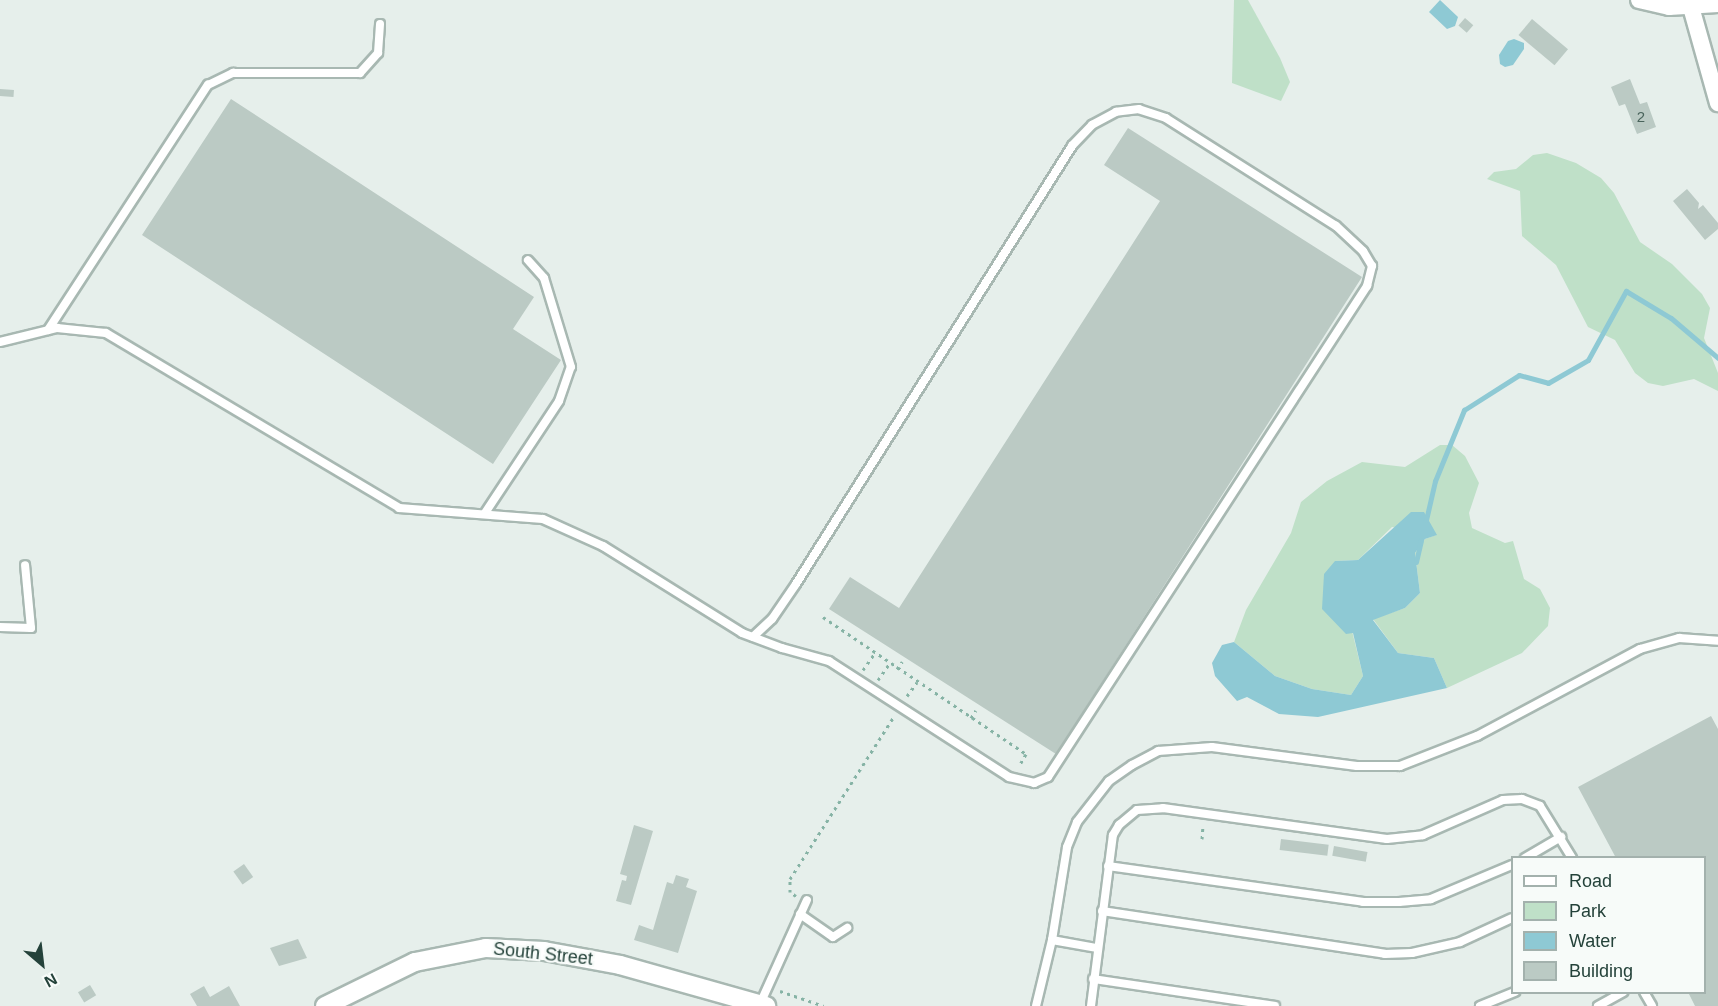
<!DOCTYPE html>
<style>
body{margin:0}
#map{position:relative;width:1718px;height:1006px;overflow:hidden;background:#e6efeb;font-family:Helvetica,sans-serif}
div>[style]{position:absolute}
.green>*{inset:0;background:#bfe0c8}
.water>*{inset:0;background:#8ec9d4}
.stream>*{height:5px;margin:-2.5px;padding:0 2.5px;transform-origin:2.5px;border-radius:2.5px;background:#8ec9d4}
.building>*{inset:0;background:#bbcac4;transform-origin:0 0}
.path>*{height:3px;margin-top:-1.5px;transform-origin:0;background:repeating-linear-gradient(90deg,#86b3a5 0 3px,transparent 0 7.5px)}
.roads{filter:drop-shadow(2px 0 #a8b8b2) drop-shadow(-2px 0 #a8b8b2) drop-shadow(0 2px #a8b8b2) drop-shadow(0 -2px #a8b8b2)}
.service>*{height:8px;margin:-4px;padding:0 4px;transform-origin:4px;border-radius:4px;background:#fff}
.minor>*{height:16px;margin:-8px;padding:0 8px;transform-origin:8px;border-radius:8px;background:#fff}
.tertiary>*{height:18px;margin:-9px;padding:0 9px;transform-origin:9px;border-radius:9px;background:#fff}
span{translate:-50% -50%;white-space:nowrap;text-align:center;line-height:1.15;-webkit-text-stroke:4.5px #f7fbf9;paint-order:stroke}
.number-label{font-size:15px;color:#4a645c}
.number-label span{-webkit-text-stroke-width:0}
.street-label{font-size:18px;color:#24423a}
.legend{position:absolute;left:1511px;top:856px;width:195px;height:138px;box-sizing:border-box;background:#f7fbf9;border:2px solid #a3b1ad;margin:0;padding:8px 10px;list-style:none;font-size:18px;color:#24423a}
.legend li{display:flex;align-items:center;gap:12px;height:30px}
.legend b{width:30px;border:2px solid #a3b1ad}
.north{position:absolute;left:12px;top:934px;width:60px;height:60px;-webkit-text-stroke:4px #f7fbf9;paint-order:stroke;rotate:152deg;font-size:16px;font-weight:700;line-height:24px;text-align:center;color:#24423a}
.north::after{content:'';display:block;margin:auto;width:21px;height:27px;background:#24423a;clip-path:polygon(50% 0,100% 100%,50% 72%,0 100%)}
</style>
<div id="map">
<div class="green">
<i style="clip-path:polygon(1234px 0,1248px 0,1280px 58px,1290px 82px,1281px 101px,1232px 83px)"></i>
<i style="clip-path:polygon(1547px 153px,1576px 163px,1601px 178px,1614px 193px,1640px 242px,1672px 264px,1702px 294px,1710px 308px,1704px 338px,1718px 373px,1718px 391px,1694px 379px,1663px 386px,1648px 383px,1635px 373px,1615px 340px,1588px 327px,1556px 265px,1522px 236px,1520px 191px,1487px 179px,1494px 172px,1516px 169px,1533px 155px)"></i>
<i style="clip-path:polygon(1440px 445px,1452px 445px,1465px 456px,1479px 483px,1469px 513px,1472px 528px,1505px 543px,1513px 541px,1524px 579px,1540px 589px,1550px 608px,1548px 626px,1522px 653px,1447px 688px,1434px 658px,1398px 653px,1373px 619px,1405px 608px,1420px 593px,1415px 553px,1425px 539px,1436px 535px,1392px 527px,1358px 560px,1335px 561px,1363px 676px,1351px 695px,1312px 689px,1275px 676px,1234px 642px,1246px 610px,1291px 533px,1301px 502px,1327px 481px,1362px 462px,1405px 467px)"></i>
</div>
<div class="water">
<i style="clip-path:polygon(1440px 0,1458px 17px,1455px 26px,1447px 29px,1429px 12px)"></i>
<i style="clip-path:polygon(1514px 39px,1524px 43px,1524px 49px,1513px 65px,1505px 67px,1500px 64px,1499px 55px,1508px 41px)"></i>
<i style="clip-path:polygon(1411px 512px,1424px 512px,1437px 535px,1425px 539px,1415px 553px,1420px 593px,1405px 608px,1373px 620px,1398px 653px,1434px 658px,1447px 688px,1318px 717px,1279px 714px,1247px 697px,1237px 701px,1215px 676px,1212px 663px,1222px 645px,1234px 642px,1275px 676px,1312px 689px,1351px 695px,1363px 676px,1353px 633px,1346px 634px,1322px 609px,1324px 574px,1335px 561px,1358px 560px)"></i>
</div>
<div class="stream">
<i style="left:1426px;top:520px;width:40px;rotate:-77deg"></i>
<i style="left:1435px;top:481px;width:77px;rotate:-67.8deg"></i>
<i style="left:1464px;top:410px;width:65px;rotate:-32.5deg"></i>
<i style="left:1519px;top:375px;width:30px;rotate:15deg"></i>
<i style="left:1548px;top:383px;width:46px;rotate:-29.9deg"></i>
<i style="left:1588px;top:360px;width:79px;rotate:-61.2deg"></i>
<i style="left:1626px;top:291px;width:52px;rotate:31deg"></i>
<i style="left:1671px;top:318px;width:62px;rotate:40.4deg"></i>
<i style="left:1416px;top:562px;width:22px;rotate:-77deg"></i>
</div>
<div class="building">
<i style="left:1465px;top:18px;width:11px;height:10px;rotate:41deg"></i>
<i style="left:1532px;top:19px;width:47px;height:21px;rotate:40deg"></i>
<i style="clip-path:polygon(1630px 79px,1640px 104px,1647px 102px,1656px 127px,1637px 134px,1625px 104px,1619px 106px,1611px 87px)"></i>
<i style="left:0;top:89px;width:14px;height:7px;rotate:4deg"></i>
<i style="clip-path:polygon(231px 99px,534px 297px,513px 329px,561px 360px,493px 464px,142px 235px)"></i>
<i style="clip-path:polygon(1128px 128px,1362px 277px,1056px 754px,829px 609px,850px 577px,899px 608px,1160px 201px,1104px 165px)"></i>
<i style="clip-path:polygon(1687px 189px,1699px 203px,1698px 209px,1703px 205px,1718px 223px,1718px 229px,1705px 240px,1673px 201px)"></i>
<i style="clip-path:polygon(1711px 716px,1718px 729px,1718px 1006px,1695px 1006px,1688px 992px,1704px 992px,1704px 858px,1616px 858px,1578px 787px)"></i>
<i style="left:1284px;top:820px;width:48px;height:11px;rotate:8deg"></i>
<i style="clip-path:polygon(634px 825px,653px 831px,631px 905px,616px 901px,622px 880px,626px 881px,627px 876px,620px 874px)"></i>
<i style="left:1281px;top:839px;width:48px;height:11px;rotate:7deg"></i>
<i style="left:1334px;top:846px;width:34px;height:10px;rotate:10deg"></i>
<i style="left:244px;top:864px;width:16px;height:13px;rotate:55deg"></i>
<i style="clip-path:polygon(676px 875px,689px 879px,686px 887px,697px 891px,678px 953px,634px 940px,639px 925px,653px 930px,667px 882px,673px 884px)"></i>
<i style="clip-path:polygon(298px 939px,307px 958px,279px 966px,270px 948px)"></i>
<i style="left:90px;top:985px;width:12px;height:14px;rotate:59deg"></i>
<i style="clip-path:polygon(204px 986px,210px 997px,229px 986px,240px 1006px,197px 1006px,190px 994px)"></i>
</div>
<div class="path">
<i style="left:823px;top:617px;width:245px;rotate:34deg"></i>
<i style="left:1026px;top:754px;width:14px;rotate:120deg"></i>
<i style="left:897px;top:669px;width:9px;rotate:-54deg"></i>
<i style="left:863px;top:670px;width:19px;rotate:-55deg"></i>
<i style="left:878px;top:680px;width:19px;rotate:-55deg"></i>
<i style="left:907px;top:696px;width:17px;rotate:-54deg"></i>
<i style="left:971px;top:718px;width:9px;rotate:-58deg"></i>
<i style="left:1202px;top:839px;width:13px;rotate:-86deg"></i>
<i style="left:796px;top:896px;width:7px;rotate:-146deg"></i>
<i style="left:790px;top:892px;width:13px;rotate:-90deg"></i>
<i style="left:790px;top:879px;width:191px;rotate:-57.4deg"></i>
<i style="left:780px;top:991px;width:46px;rotate:18.8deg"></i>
</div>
<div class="roads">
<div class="service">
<i style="left:48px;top:330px;width:293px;rotate:-56.9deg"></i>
<i style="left:208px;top:85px;width:28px;rotate:-26deg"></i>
<i style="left:233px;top:73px;width:127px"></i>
<i style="left:360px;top:73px;width:27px;rotate:-48deg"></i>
<i style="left:378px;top:53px;width:29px;rotate:-86deg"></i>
<i style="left:0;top:342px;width:59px;rotate:-13.8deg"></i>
<i style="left:57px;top:328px;width:49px;rotate:5.8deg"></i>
<i style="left:106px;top:333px;width:341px;rotate:30.8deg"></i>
<i style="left:399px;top:508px;width:144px;rotate:4.4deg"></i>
<i style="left:543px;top:519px;width:66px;rotate:24.2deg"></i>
<i style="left:603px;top:546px;width:164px;rotate:32deg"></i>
<i style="left:742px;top:633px;width:43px;rotate:20.6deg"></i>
<i style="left:782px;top:648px;width:49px;rotate:15.5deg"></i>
<i style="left:829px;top:661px;width:214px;rotate:32.8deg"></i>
<i style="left:1009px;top:777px;width:26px;rotate:13deg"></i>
<i style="left:1034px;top:783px;width:15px;rotate:-23deg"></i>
<i style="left:1048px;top:777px;width:586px;rotate:-56.99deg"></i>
<i style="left:1367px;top:286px;width:21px;rotate:-76deg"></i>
<i style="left:1372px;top:266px;width:17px;rotate:-121deg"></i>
<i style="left:1363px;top:251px;width:37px;rotate:-137deg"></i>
<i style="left:1336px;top:226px;width:201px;rotate:-147.6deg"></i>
<i style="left:1166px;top:118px;width:28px;rotate:-162deg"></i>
<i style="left:1139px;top:109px;width:23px;rotate:173deg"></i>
<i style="left:1116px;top:112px;width:27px;rotate:152deg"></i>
<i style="left:1092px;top:125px;width:29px;rotate:134deg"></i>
<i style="left:1072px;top:146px;width:518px;rotate:122.22deg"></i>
<i style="left:796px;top:584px;width:42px;rotate:124.4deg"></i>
<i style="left:772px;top:619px;width:26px;rotate:137deg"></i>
<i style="left:485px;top:513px;width:134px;rotate:-56.5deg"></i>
<i style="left:559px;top:401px;width:36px;rotate:-71deg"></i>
<i style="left:571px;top:367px;width:93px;rotate:-106.9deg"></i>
<i style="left:544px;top:278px;width:24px;rotate:-132deg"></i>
<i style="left:0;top:627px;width:31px;rotate:2deg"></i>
<i style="left:31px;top:628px;width:63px;rotate:-95.4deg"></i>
<i style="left:1525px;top:858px;width:42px;rotate:-30.3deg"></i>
<i style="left:1108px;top:866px;width:258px;rotate:8deg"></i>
<i style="left:1363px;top:902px;width:36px"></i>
<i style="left:1399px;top:902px;width:32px;rotate:-5deg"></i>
<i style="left:1431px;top:899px;width:88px;rotate:-22.8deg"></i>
<i style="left:1102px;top:911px;width:286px;rotate:8.6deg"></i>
<i style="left:1385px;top:954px;width:27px;rotate:-2deg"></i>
<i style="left:1412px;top:953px;width:49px;rotate:-12.9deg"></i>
<i style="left:1460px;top:942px;width:57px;rotate:-24.8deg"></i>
<i style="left:800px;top:914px;width:40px;rotate:34.9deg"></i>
<i style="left:833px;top:937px;width:17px;rotate:-33deg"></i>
<i style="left:1052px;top:940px;width:46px;rotate:10.1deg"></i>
<i style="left:1093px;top:979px;width:184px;rotate:8.4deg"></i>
<i style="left:1644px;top:992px;width:16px;rotate:60deg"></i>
<i style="left:760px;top:1004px;width:114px;rotate:-65.7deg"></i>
<i style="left:1036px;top:1006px;width:68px;rotate:-76.4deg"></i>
<i style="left:1052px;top:940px;width:94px;rotate:-80.8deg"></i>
<i style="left:1067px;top:847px;width:27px;rotate:-68deg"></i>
<i style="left:1077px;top:822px;width:52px;rotate:-52deg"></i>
<i style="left:1109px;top:781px;width:28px;rotate:-35deg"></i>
<i style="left:1132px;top:765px;width:30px;rotate:-28deg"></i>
<i style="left:1158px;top:751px;width:54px;rotate:-4.2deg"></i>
<i style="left:1212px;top:747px;width:146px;rotate:7.5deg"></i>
<i style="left:1357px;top:766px;width:43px"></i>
<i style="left:1400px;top:766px;width:83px;rotate:-21.3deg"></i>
<i style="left:1477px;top:736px;width:185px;rotate:-28.1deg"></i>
<i style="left:1640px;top:649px;width:41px;rotate:-15.8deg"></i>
<i style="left:1679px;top:638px;width:39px;rotate:4deg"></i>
<i style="left:1091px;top:1006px;width:172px;rotate:-82.7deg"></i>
<i style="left:1113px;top:835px;width:12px;rotate:-59deg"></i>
<i style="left:1119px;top:825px;width:23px;rotate:-40deg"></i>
<i style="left:1137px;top:810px;width:26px;rotate:-4deg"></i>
<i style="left:1163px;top:808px;width:226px;rotate:7.9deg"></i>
<i style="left:1387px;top:839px;width:36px;rotate:-6deg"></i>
<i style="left:1423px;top:835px;width:87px;rotate:-23.6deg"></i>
<i style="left:1503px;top:800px;width:19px;rotate:-3deg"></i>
<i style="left:1522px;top:799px;width:19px;rotate:21deg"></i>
<i style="left:1540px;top:806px;width:61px;rotate:58.4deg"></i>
<i style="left:1480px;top:1006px;width:38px;rotate:-22deg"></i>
<i style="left:1598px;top:1006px;width:29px;rotate:-29deg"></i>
</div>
<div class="minor">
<i style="left:1639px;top:0;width:31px;rotate:13deg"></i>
<i style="left:1669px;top:7px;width:49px;rotate:-3.5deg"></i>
<i style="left:1691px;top:7px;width:100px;rotate:74.3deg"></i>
</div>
<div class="tertiary">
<i style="left:325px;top:1006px;width:100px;rotate:-26.1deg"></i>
<i style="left:415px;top:962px;width:72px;rotate:-11.2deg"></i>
<i style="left:486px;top:948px;width:58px;rotate:3deg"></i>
<i style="left:544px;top:951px;width:77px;rotate:10.4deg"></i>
<i style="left:620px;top:965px;width:152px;rotate:15.7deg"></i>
</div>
</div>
<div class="number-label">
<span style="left:1641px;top:117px">2</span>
</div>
<div class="street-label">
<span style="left:543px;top:954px;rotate:6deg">South Street</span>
</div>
<ul class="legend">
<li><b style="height:8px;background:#fff"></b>Road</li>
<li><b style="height:16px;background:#bfe0c8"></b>Park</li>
<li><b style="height:16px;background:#8ec9d4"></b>Water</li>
<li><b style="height:16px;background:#bbcac4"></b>Building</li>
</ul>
<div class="north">N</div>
</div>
